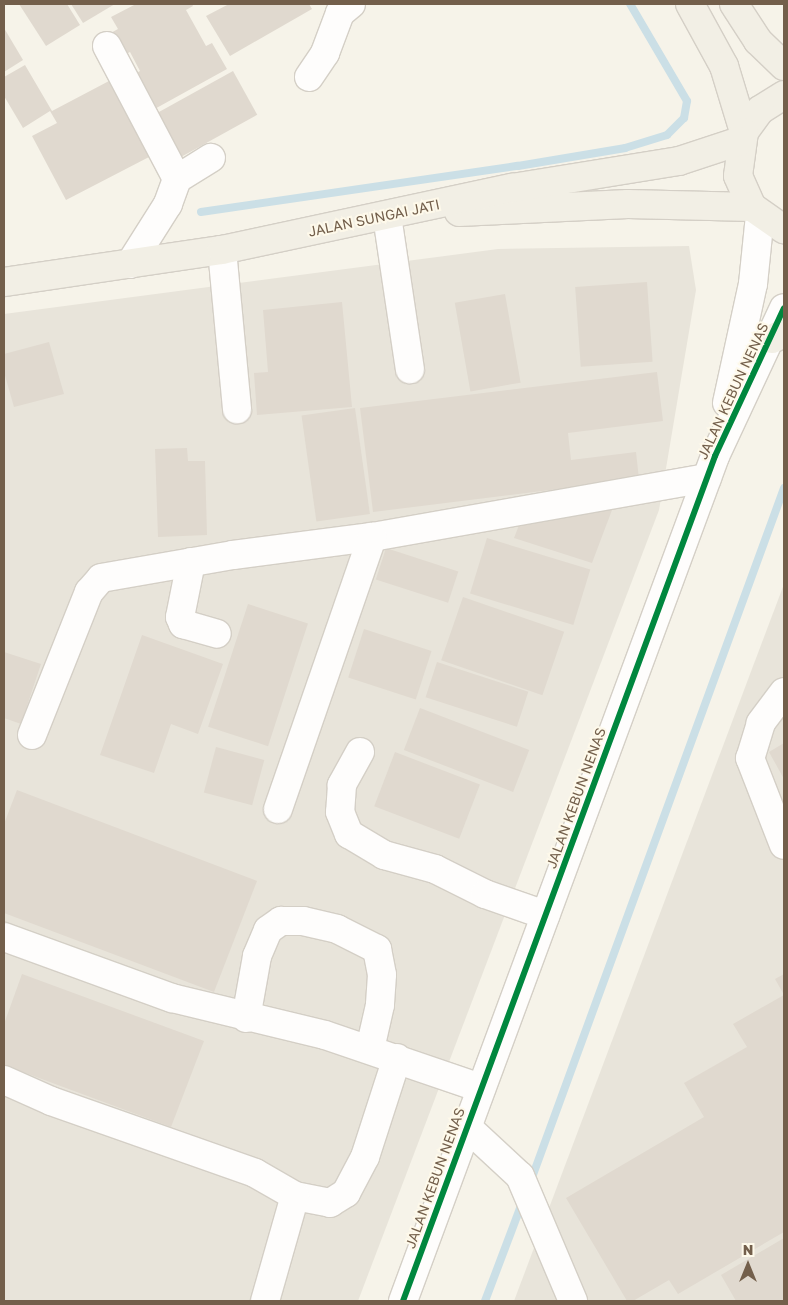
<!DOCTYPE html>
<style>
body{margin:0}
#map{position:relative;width:788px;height:1305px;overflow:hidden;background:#f6f3e9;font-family:"Golos Text",sans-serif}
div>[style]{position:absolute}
.industrial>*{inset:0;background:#e8e4da}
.stream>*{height:8px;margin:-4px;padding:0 4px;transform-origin:4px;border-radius:4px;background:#cbdfe6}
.building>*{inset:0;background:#e0d9cf;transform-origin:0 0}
.roads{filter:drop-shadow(1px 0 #d4cfc6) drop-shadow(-1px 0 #d4cfc6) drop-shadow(0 1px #d4cfc6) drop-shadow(0 -1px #d4cfc6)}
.minor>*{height:28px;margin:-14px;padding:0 14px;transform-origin:14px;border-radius:14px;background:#fefdfc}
.major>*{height:28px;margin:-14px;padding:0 14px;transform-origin:14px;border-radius:14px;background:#f2efe5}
.cycleway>*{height:6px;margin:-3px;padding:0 3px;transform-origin:3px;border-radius:3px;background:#00873e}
span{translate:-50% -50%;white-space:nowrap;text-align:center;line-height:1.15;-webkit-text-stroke:4px #fef9ea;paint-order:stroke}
.street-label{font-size:14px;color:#735f4b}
.frame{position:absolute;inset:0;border:5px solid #735f4b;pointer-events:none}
.north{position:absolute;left:723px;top:1240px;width:50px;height:50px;-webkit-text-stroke:4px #fef9ea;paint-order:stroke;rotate:0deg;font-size:14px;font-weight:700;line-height:20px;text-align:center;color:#735f4b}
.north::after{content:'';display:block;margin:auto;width:18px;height:22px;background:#735f4b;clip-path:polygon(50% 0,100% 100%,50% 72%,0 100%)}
</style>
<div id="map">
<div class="industrial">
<i style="clip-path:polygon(689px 246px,696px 290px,659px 510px,358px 1301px,4px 1301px,4px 314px,498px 249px)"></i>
<i style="clip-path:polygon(784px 584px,784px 1301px,514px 1301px)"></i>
</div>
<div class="stream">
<i style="left:201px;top:212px;width:320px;rotate:-8.3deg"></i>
<i style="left:518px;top:166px;width:109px;rotate:-9.5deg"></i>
<i style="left:625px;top:148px;width:44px;rotate:-17.2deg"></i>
<i style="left:667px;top:135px;width:24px;rotate:-45deg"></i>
<i style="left:684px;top:118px;width:17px;rotate:-80deg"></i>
<i style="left:687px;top:101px;width:113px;rotate:-120.4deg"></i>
<i style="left:530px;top:1183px;width:740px;rotate:-69.92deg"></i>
<i style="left:485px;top:1301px;width:105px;rotate:-69.3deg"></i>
</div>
<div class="building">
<i style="clip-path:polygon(19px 4px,67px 4px,80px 25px,46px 46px)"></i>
<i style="clip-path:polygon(71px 4px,115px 4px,83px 23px)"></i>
<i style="clip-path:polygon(136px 4px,192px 4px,193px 6px,186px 10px,206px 46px,212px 43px,227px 69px,151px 111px,131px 76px,140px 71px,130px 52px,120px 57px,107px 35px,118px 29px,111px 17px)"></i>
<i style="clip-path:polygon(229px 4px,309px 4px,312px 9px,230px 56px,206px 16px)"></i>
<i style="clip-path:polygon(4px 28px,23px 60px,4px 72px)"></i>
<i style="clip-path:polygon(25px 65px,52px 111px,109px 81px,149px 157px,66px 200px,32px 136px,57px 123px,50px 111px,23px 128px,4px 96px,4px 77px)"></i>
<i style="left:233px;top:71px;width:50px;height:96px;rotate:61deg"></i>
<i style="left:647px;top:282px;width:80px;height:72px;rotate:86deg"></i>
<i style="left:505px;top:294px;width:90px;height:51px;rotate:80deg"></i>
<i style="clip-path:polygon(342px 302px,352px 407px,257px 415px,254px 373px,268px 372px,263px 310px)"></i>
<i style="clip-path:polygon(49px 342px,64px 394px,14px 407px,4px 372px,4px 354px)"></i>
<i style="clip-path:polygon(657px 372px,663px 421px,568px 433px,571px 460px,636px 452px,639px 479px,373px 512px,360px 408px)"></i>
<i style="left:355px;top:408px;width:107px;height:54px;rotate:82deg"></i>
<i style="clip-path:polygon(187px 448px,188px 461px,205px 461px,207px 535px,158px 537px,155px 449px)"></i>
<i style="clip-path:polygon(599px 504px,612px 510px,592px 563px,514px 538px,523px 515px)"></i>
<i style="left:487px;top:538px;width:108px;height:58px;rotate:17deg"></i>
<i style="left:386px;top:548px;width:76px;height:33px;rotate:18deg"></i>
<i style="left:463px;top:597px;width:107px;height:67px;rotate:19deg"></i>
<i style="left:248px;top:604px;width:63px;height:129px;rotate:18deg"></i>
<i style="left:364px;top:629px;width:71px;height:51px;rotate:18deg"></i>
<i style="clip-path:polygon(142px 635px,223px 664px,198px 734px,171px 724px,154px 773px,100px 755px)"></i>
<i style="clip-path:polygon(4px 652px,41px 664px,21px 724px,4px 718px)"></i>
<i style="left:437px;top:662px;width:96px;height:37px;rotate:18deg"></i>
<i style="left:420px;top:708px;width:117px;height:45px;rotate:21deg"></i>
<i style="clip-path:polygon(784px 743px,784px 779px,769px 752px)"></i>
<i style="left:216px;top:747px;width:50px;height:47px;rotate:15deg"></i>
<i style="left:395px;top:752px;width:91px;height:58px;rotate:21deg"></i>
<i style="clip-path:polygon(17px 790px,257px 881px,214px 992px,4px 913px,4px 824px)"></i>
<i style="clip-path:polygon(22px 974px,204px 1041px,171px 1127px,4px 1065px,4px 1024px)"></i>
<i style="clip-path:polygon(784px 974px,784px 1232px,678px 1294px,669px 1280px,633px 1301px,627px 1301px,566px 1198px,704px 1117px,684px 1083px,747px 1047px,733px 1024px,784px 995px,775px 979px)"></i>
<i style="clip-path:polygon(784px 1238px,784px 1301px,736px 1301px,721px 1275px)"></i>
</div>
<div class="roads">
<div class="minor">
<i style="left:107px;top:46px;width:150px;rotate:62.2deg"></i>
<i style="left:177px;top:179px;width:27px;rotate:110deg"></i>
<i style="left:168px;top:204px;width:71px;rotate:122.3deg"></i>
<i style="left:309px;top:77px;width:29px;rotate:-56deg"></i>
<i style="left:325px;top:53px;width:43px;rotate:-69.4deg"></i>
<i style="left:340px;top:13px;width:14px;rotate:-39deg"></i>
<i style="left:177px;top:179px;width:40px;rotate:-32deg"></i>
<i style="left:387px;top:216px;width:155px;rotate:81.5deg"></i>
<i style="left:222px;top:250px;width:160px;rotate:84.6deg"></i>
<i style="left:727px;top:403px;width:122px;rotate:-77.7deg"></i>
<i style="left:753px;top:284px;width:69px;rotate:-84.2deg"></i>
<i style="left:191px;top:562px;width:56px;rotate:101.3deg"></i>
<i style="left:180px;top:617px;width:8px;rotate:67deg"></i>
<i style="left:183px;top:624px;width:35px;rotate:16deg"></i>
<i style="left:784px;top:692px;width:39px;rotate:127deg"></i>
<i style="left:761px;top:723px;width:37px;rotate:107deg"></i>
<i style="left:750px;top:758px;width:93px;rotate:68.7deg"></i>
<i style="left:32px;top:735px;width:154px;rotate:-68.3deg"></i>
<i style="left:89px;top:592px;width:18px;rotate:-49deg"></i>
<i style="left:101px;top:578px;width:134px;rotate:-9.9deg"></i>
<i style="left:233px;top:555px;width:140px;rotate:-7.4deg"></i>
<i style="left:372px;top:537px;width:340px;rotate:-10deg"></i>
<i style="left:360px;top:752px;width:38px;rotate:119deg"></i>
<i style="left:342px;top:785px;width:27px;rotate:94deg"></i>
<i style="left:340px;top:812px;width:24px;rotate:68deg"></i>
<i style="left:349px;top:834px;width:41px;rotate:31deg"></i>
<i style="left:384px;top:855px;width:53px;rotate:15.4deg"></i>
<i style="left:435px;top:869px;width:56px;rotate:26.6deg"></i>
<i style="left:485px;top:894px;width:64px;rotate:19.3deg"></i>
<i style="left:278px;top:809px;width:288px;rotate:-70.9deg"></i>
<i style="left:4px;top:937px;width:179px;rotate:20deg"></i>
<i style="left:172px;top:998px;width:157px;rotate:13.6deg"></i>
<i style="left:325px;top:1035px;width:165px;rotate:18.8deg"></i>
<i style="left:246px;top:1018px;width:63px;rotate:-79.9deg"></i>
<i style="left:257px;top:956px;width:28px;rotate:-67deg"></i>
<i style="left:268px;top:930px;width:16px;rotate:-35deg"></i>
<i style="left:281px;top:921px;width:22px"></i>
<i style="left:303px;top:921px;width:35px;rotate:13deg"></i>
<i style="left:337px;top:929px;width:45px;rotate:26.6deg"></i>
<i style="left:377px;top:949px;width:26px;rotate:79deg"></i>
<i style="left:382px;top:975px;width:30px;rotate:94deg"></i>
<i style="left:380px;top:1005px;width:45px;rotate:102.8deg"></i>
<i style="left:4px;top:1080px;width:51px;rotate:24.1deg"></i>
<i style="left:51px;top:1101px;width:216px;rotate:19.4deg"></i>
<i style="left:255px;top:1173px;width:46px;rotate:29.9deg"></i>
<i style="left:295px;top:1196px;width:36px;rotate:11deg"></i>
<i style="left:330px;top:1203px;width:19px;rotate:-32deg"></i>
<i style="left:346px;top:1193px;width:41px;rotate:-62.2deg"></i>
<i style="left:365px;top:1157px;width:104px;rotate:-72.1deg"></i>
<i style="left:467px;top:1127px;width:72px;rotate:42.8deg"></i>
<i style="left:520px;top:1176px;width:136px;rotate:67deg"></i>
<i style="left:265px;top:1301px;width:109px;rotate:-74.1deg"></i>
<i style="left:403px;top:1301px;width:901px;rotate:-69.73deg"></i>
<i style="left:715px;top:456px;width:163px;rotate:-65deg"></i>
</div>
<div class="major">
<i style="left:690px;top:4px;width:71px;rotate:61.3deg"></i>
<i style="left:724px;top:66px;width:69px;rotate:73.1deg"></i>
<i style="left:734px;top:4px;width:44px;rotate:57deg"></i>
<i style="left:758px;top:41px;width:36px;rotate:44deg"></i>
<i style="left:784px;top:95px;width:28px;rotate:148deg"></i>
<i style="left:760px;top:110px;width:27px;rotate:126deg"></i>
<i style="left:744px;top:132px;width:44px;rotate:97.8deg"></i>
<i style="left:738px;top:176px;width:34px;rotate:66deg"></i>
<i style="left:752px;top:207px;width:39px;rotate:35deg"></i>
<i style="left:459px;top:212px;width:169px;rotate:-2.7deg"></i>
<i style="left:628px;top:204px;width:124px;rotate:1.4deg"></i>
<i style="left:4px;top:282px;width:220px;rotate:-8.4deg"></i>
<i style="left:222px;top:250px;width:297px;rotate:-12.1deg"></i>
<i style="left:512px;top:188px;width:169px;rotate:-9.2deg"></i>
<i style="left:679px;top:161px;width:64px;rotate:-18.2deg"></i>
<i style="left:772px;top:339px;width:13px;rotate:-27deg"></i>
</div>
</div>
<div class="cycleway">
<i style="left:403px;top:1301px;width:901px;rotate:-69.73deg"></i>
<i style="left:715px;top:456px;width:163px;rotate:-65deg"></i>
</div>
<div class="street-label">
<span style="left:374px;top:218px;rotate:-12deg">JALAN SUNGAI JATI</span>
<span style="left:733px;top:391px;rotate:-65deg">JALAN KEBUN NENAS</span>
<span style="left:576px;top:798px;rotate:-70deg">JALAN KEBUN NENAS</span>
<span style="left:435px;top:1178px;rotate:-70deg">JALAN KEBUN NENAS</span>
</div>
<div class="frame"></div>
<div class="north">N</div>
</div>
